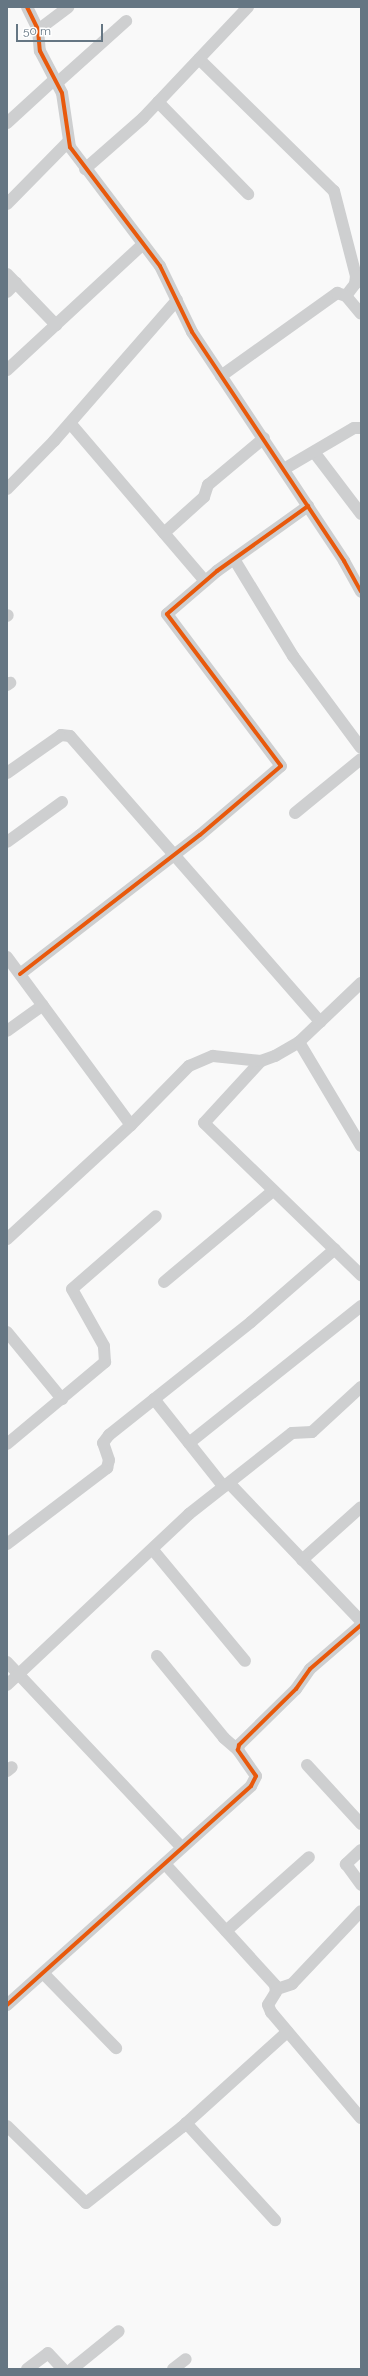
<!DOCTYPE html>
<style>
body{margin:0}
#map{position:relative;width:368px;height:2376px;overflow:hidden;background:#f9f9f9;font-family:Raleway,sans-serif}
div>[style]{position:absolute}
.street>*{height:12px;margin:-6px;padding:0 6px;transform-origin:6px;border-radius:6px;background:#cecfd0}
.cycleway>*{height:4px;margin:-2px;padding:0 2px;transform-origin:2px;border-radius:2px;background:#e8590c}
span{translate:-50% -50%;white-space:nowrap;text-align:center;line-height:1.15;-webkit-text-stroke:4px #fff;paint-order:stroke}
.frame{position:absolute;inset:0;border:8px solid #657683;pointer-events:none}
.scale{position:absolute;left:16px;top:24px;width:87px;height:18px;box-sizing:border-box;border:2px solid #657683;border-top:0;padding-left:5px;font-size:12px;line-height:14px;white-space:nowrap;color:#657683;-webkit-text-stroke:3px #fff;paint-order:stroke}
</style>
<div id="map">
<div class="street">
<i style="left:27px;top:7px;width:25px;rotate:64deg"></i>
<i style="left:38px;top:30px;width:21px;rotate:85deg"></i>
<i style="left:40px;top:51px;width:47px;rotate:62.4deg"></i>
<i style="left:62px;top:93px;width:55px;rotate:81.6deg"></i>
<i style="left:70px;top:147px;width:149px;rotate:52.9deg"></i>
<i style="left:160px;top:266px;width:73px;rotate:64.1deg"></i>
<i style="left:192px;top:332px;width:275px;rotate:56.4deg"></i>
<i style="left:344px;top:561px;width:35px;rotate:61deg"></i>
<i style="left:38px;top:30px;width:38px;rotate:-37deg"></i>
<i style="left:199px;top:59px;width:189px;rotate:44.4deg"></i>
<i style="left:334px;top:191px;width:88px;rotate:75.5deg"></i>
<i style="left:356px;top:276px;width:8px;rotate:97deg"></i>
<i style="left:355px;top:284px;width:15px;rotate:127deg"></i>
<i style="left:57px;top:83px;width:93px;rotate:-41.9deg"></i>
<i style="left:158px;top:102px;width:129px;rotate:45.6deg"></i>
<i style="left:7px;top:123px;width:65px;rotate:-42.5deg"></i>
<i style="left:85px;top:169px;width:77px;rotate:-41.3deg"></i>
<i style="left:143px;top:118px;width:153px;rotate:-46.6deg"></i>
<i style="left:7px;top:204px;width:88px;rotate:-45.5deg"></i>
<i style="left:7px;top:274px;width:71px;rotate:46.1deg"></i>
<i style="left:7px;top:292px;width:13px;rotate:-45deg"></i>
<i style="left:7px;top:370px;width:185px;rotate:-42.8deg"></i>
<i style="left:221px;top:376px;width:143px;rotate:-35.6deg"></i>
<i style="left:337px;top:293px;width:9px;rotate:18deg"></i>
<i style="left:346px;top:296px;width:23px;rotate:50deg"></i>
<i style="left:70px;top:423px;width:208px;rotate:49.5deg"></i>
<i style="left:314px;top:452px;width:78px;rotate:52.8deg"></i>
<i style="left:284px;top:469px;width:81px;rotate:-30.4deg"></i>
<i style="left:354px;top:428px;width:7px"></i>
<i style="left:7px;top:489px;width:67px;rotate:-45.6deg"></i>
<i style="left:54px;top:441px;width:187px;rotate:-48.9deg"></i>
<i style="left:164px;top:533px;width:54px;rotate:-42deg"></i>
<i style="left:204px;top:497px;width:13px;rotate:-72deg"></i>
<i style="left:208px;top:485px;width:73px;rotate:-40deg"></i>
<i style="left:234px;top:559px;width:114px;rotate:58.7deg"></i>
<i style="left:293px;top:656px;width:114px;rotate:53.5deg"></i>
<i style="left:7px;top:616px;width:1px;rotate:-45deg"></i>
<i style="left:7px;top:685px;width:4px;rotate:-34deg"></i>
<i style="left:7px;top:773px;width:66px;rotate:-35.1deg"></i>
<i style="left:61px;top:735px;width:9px;rotate:6deg"></i>
<i style="left:70px;top:736px;width:380px;rotate:48.8deg"></i>
<i style="left:295px;top:813px;width:85px;rotate:-39.3deg"></i>
<i style="left:7px;top:842px;width:68px;rotate:-36deg"></i>
<i style="left:7px;top:957px;width:209px;rotate:53.6deg"></i>
<i style="left:20px;top:974px;width:227px;rotate:-37.7deg"></i>
<i style="left:200px;top:835px;width:106px;rotate:-40.4deg"></i>
<i style="left:281px;top:766px;width:190px;rotate:-126.9deg"></i>
<i style="left:167px;top:614px;width:66px;rotate:-40.7deg"></i>
<i style="left:217px;top:571px;width:112px;rotate:-35.5deg"></i>
<i style="left:7px;top:1031px;width:44px;rotate:-35.8deg"></i>
<i style="left:299px;top:1042px;width:121px;rotate:59.2deg"></i>
<i style="left:261px;top:1061px;width:84px;rotate:132.6deg"></i>
<i style="left:204px;top:1123px;width:219px;rotate:44.1deg"></i>
<i style="left:7px;top:1239px;width:168px;rotate:-42.6deg"></i>
<i style="left:131px;top:1125px;width:83px;rotate:-45.5deg"></i>
<i style="left:189px;top:1066px;width:26px;rotate:-23deg"></i>
<i style="left:213px;top:1056px;width:48px;rotate:5.9deg"></i>
<i style="left:261px;top:1061px;width:15px;rotate:-20deg"></i>
<i style="left:275px;top:1056px;width:28px;rotate:-30deg"></i>
<i style="left:299px;top:1042px;width:86px;rotate:-43.6deg"></i>
<i style="left:164px;top:1282px;width:142px;rotate:-39.9deg"></i>
<i style="left:7px;top:1332px;width:87px;rotate:50.6deg"></i>
<i style="left:154px;top:1399px;width:112px;rotate:51.5deg"></i>
<i style="left:189px;top:1443px;width:220px;rotate:-38.5deg"></i>
<i style="left:7px;top:1444px;width:128px;rotate:-39.9deg"></i>
<i style="left:105px;top:1362px;width:16px;rotate:-94deg"></i>
<i style="left:104px;top:1346px;width:65px;rotate:-119.3deg"></i>
<i style="left:72px;top:1289px;width:111px;rotate:-41deg"></i>
<i style="left:230px;top:1484px;width:190px;rotate:46.3deg"></i>
<i style="left:7px;top:1544px;width:126px;rotate:-37.2deg"></i>
<i style="left:107px;top:1468px;width:8px;rotate:-76deg"></i>
<i style="left:109px;top:1460px;width:18px;rotate:-109deg"></i>
<i style="left:103px;top:1443px;width:10px;rotate:-53deg"></i>
<i style="left:109px;top:1435px;width:181px;rotate:-38.5deg"></i>
<i style="left:251px;top:1322px;width:111px;rotate:-41deg"></i>
<i style="left:153px;top:1550px;width:144px;rotate:50.3deg"></i>
<i style="left:302px;top:1560px;width:79px;rotate:-41.9deg"></i>
<i style="left:157px;top:1656px;width:106px;rotate:50.7deg"></i>
<i style="left:224px;top:1738px;width:18px;rotate:41deg"></i>
<i style="left:7px;top:1662px;width:255px;rotate:46.7deg"></i>
<i style="left:7px;top:1685px;width:250px;rotate:-43.2deg"></i>
<i style="left:189px;top:1514px;width:131px;rotate:-38.2deg"></i>
<i style="left:292px;top:1433px;width:20px;rotate:-3deg"></i>
<i style="left:312px;top:1432px;width:67px;rotate:-42.6deg"></i>
<i style="left:307px;top:1765px;width:80px;rotate:47.5deg"></i>
<i style="left:7px;top:1771px;width:6px;rotate:-39deg"></i>
<i style="left:361px;top:1850px;width:21px;rotate:137deg"></i>
<i style="left:346px;top:1864px;width:26px;rotate:54deg"></i>
<i style="left:165px;top:1864px;width:164px;rotate:47.7deg"></i>
<i style="left:275px;top:1985px;width:7px;rotate:82deg"></i>
<i style="left:276px;top:1992px;width:15px;rotate:122deg"></i>
<i style="left:268px;top:2005px;width:8px;rotate:67deg"></i>
<i style="left:271px;top:2012px;width:139px;rotate:49.7deg"></i>
<i style="left:226px;top:1931px;width:111px;rotate:-41.7deg"></i>
<i style="left:43px;top:1973px;width:105px;rotate:45.8deg"></i>
<i style="left:277px;top:1989px;width:16px;rotate:-18deg"></i>
<i style="left:292px;top:1984px;width:100px;rotate:-46.6deg"></i>
<i style="left:7px;top:2005px;width:328px;rotate:-41.9deg"></i>
<i style="left:251px;top:1786px;width:11px;rotate:-63deg"></i>
<i style="left:256px;top:1776px;width:32px;rotate:-125deg"></i>
<i style="left:238px;top:1750px;width:5px;rotate:-79deg"></i>
<i style="left:239px;top:1745px;width:80px;rotate:-44.5deg"></i>
<i style="left:296px;top:1689px;width:24px;rotate:-55deg"></i>
<i style="left:310px;top:1669px;width:67px;rotate:-40.8deg"></i>
<i style="left:186px;top:2123px;width:132px;rotate:47.5deg"></i>
<i style="left:7px;top:2126px;width:110px;rotate:44.3deg"></i>
<i style="left:86px;top:2203px;width:122px;rotate:-38.4deg"></i>
<i style="left:182px;top:2127px;width:142px;rotate:-42.1deg"></i>
<i style="left:27px;top:2369px;width:26px;rotate:-37deg"></i>
<i style="left:48px;top:2353px;width:22px;rotate:47deg"></i>
<i style="left:72px;top:2369px;width:60px;rotate:-39deg"></i>
<i style="left:173px;top:2369px;width:16px;rotate:-38deg"></i>
</div>
<div class="cycleway">
<i style="left:27px;top:7px;width:25px;rotate:64deg"></i>
<i style="left:38px;top:30px;width:21px;rotate:85deg"></i>
<i style="left:40px;top:51px;width:47px;rotate:62.4deg"></i>
<i style="left:62px;top:93px;width:55px;rotate:81.6deg"></i>
<i style="left:70px;top:147px;width:149px;rotate:52.9deg"></i>
<i style="left:160px;top:266px;width:73px;rotate:64.1deg"></i>
<i style="left:192px;top:332px;width:275px;rotate:56.4deg"></i>
<i style="left:344px;top:561px;width:35px;rotate:61deg"></i>
<i style="left:20px;top:974px;width:227px;rotate:-37.7deg"></i>
<i style="left:200px;top:835px;width:106px;rotate:-40.4deg"></i>
<i style="left:281px;top:766px;width:190px;rotate:-126.9deg"></i>
<i style="left:167px;top:614px;width:66px;rotate:-40.7deg"></i>
<i style="left:217px;top:571px;width:112px;rotate:-35.5deg"></i>
<i style="left:7px;top:2005px;width:328px;rotate:-41.9deg"></i>
<i style="left:251px;top:1786px;width:11px;rotate:-63deg"></i>
<i style="left:256px;top:1776px;width:32px;rotate:-125deg"></i>
<i style="left:238px;top:1750px;width:5px;rotate:-79deg"></i>
<i style="left:239px;top:1745px;width:80px;rotate:-44.5deg"></i>
<i style="left:296px;top:1689px;width:24px;rotate:-55deg"></i>
<i style="left:310px;top:1669px;width:67px;rotate:-40.8deg"></i>
</div>
<div class="frame"></div>
<div class="scale">50 m</div>
</div>
